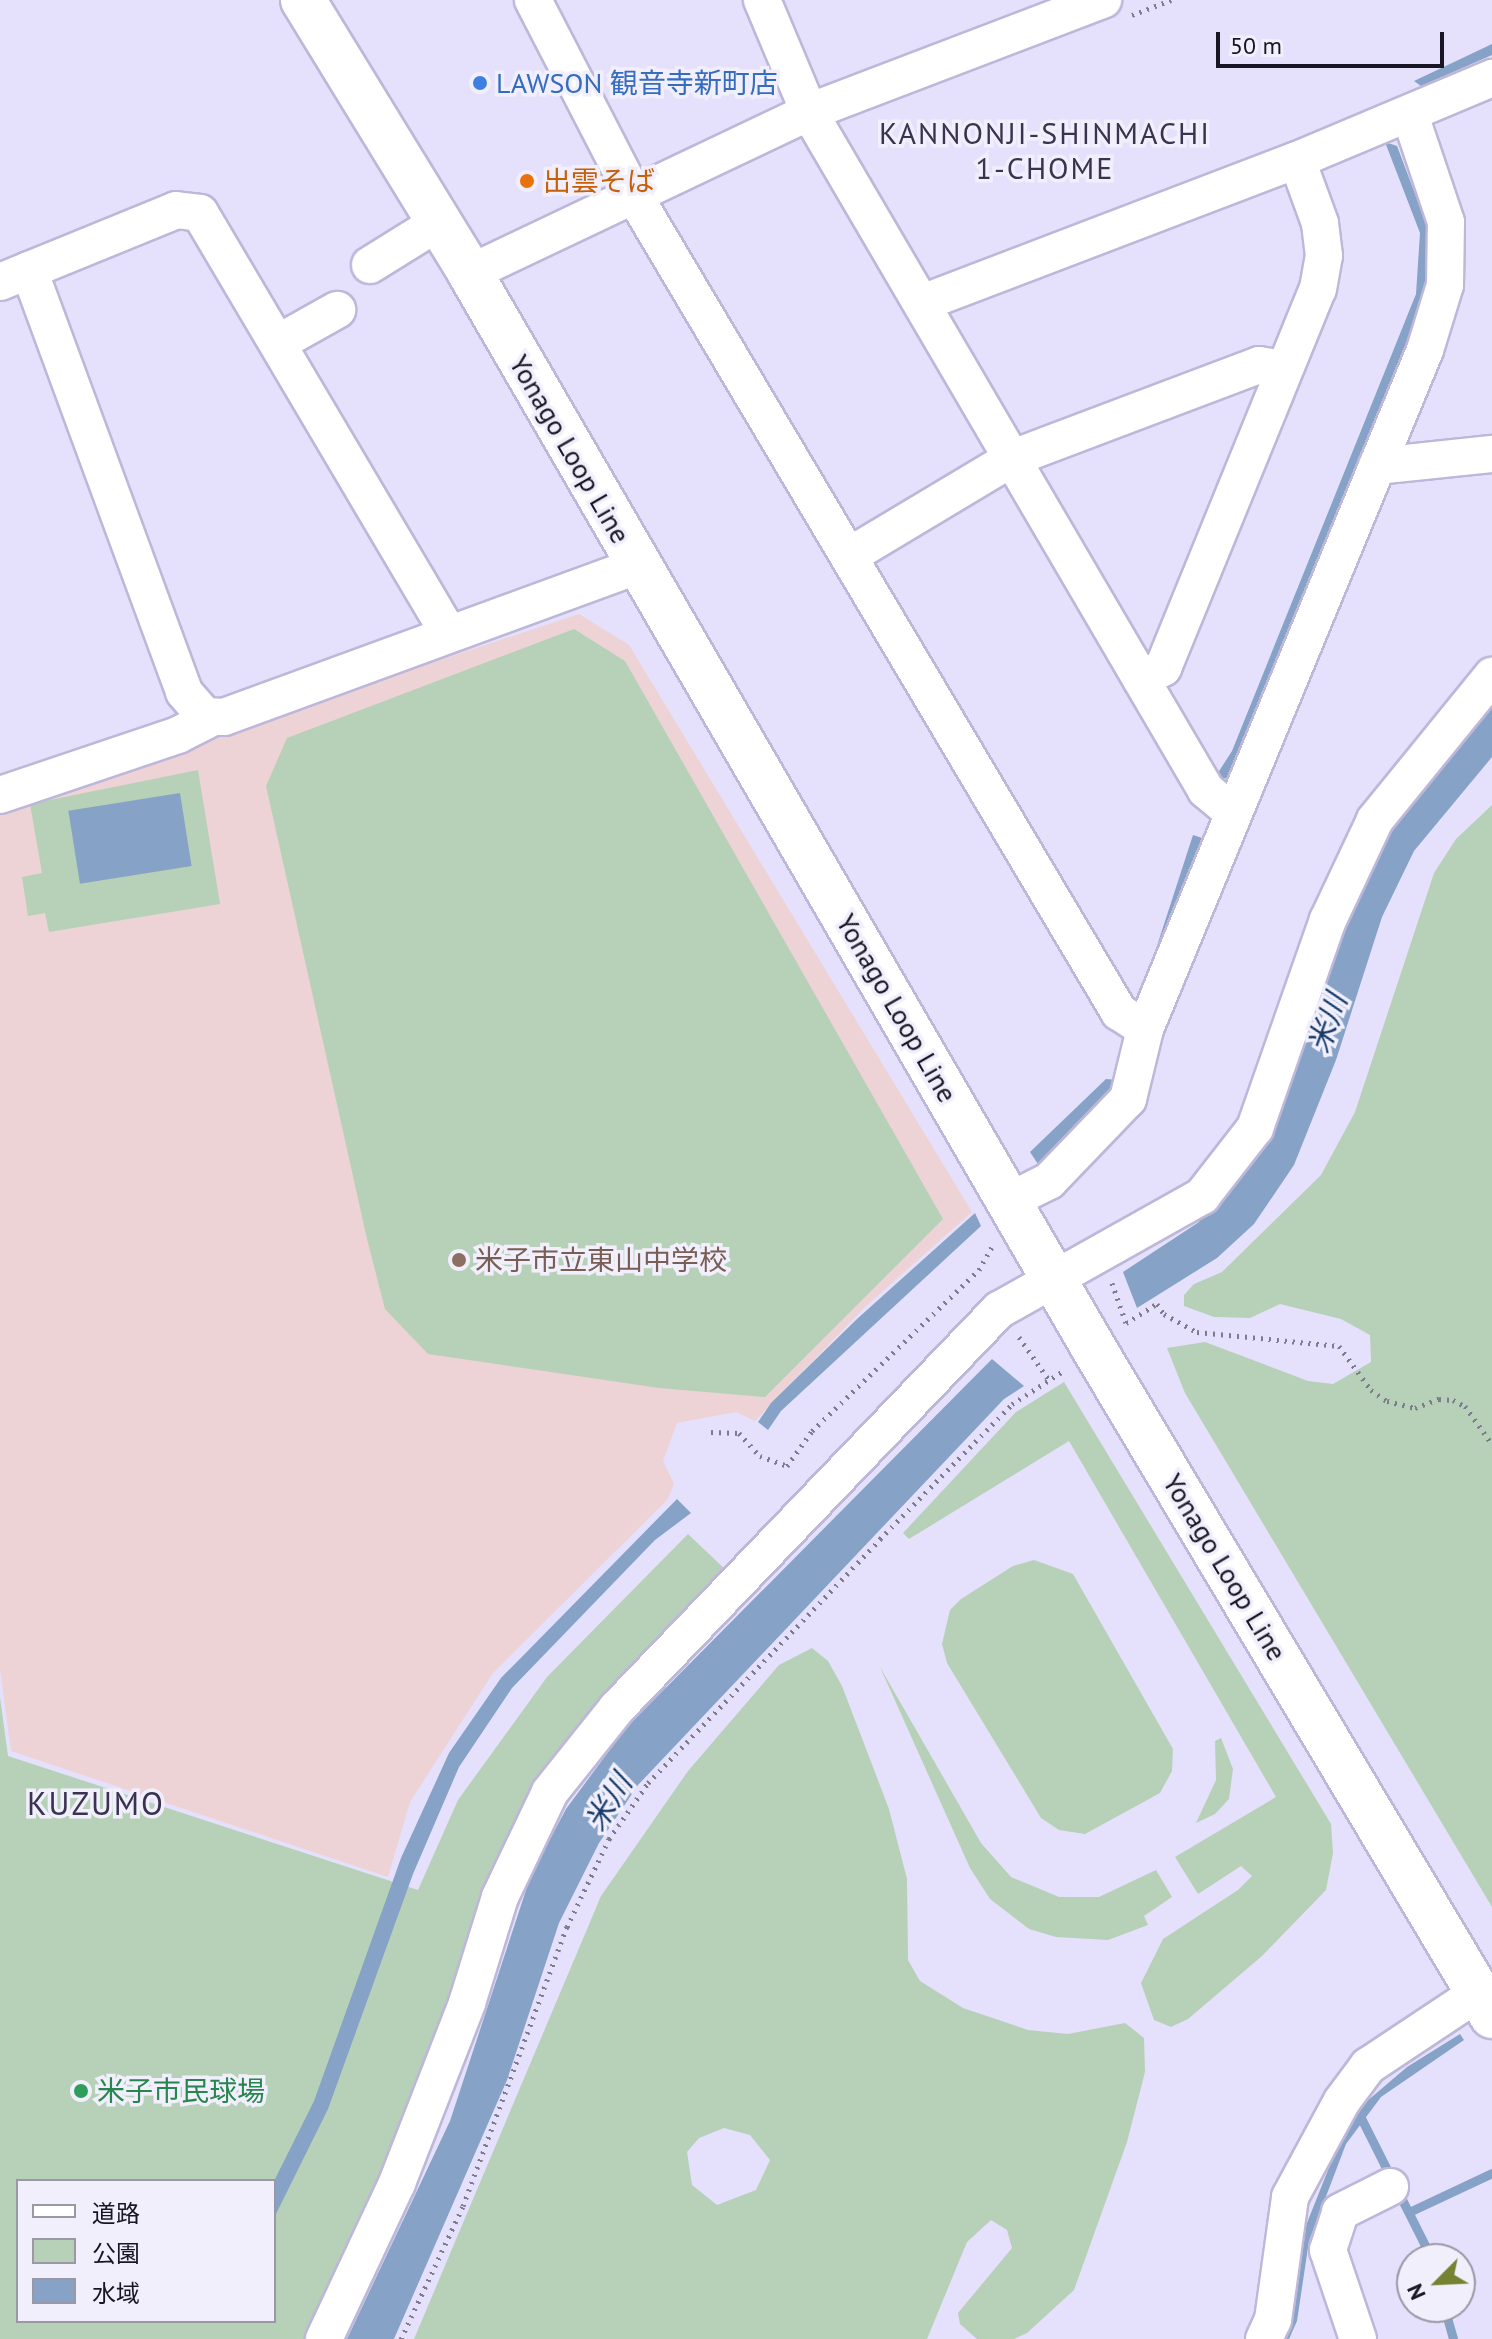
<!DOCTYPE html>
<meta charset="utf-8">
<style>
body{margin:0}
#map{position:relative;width:1492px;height:2339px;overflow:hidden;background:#e5e0fc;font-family:"PT Sans","Noto Sans JP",sans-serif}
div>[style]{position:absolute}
.education>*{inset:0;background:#edd3d5}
.green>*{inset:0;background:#b6d1b7}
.water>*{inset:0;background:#86a2c7;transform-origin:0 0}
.stream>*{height:9px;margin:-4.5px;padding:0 4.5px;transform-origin:4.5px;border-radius:4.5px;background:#86a2c7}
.path>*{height:5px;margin-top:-2.5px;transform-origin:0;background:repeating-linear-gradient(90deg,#7e7b8f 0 2px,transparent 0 8px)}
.roads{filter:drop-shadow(2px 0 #bdb7d9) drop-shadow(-2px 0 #bdb7d9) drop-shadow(0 2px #bdb7d9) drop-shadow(0 -2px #bdb7d9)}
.minor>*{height:36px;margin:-18px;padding:0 18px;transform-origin:18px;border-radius:18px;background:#fff}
.major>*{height:44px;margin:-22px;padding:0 22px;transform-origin:22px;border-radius:22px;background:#fff}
.dots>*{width:22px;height:22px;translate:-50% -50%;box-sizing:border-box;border:4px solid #f2effd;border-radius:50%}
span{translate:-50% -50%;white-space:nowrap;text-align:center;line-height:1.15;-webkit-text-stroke:7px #f2effd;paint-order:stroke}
.shop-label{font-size:28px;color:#366cbe}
.left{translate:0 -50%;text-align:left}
.food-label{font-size:28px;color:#c56008}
.street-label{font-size:28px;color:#181622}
.education-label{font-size:28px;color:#785e54}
.leisure-label{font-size:28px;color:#27864d}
.neighbourhood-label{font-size:30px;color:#39334f;letter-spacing:2px}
.water-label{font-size:30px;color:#153b6a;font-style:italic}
.quarter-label{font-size:32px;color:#39334f;letter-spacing:2px}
.legend{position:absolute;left:16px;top:2179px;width:260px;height:144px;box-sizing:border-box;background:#f2effd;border:2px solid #9b98a5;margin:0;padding:10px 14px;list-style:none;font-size:24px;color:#181622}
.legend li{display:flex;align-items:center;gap:16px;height:40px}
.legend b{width:40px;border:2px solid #9b98a5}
.north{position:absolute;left:1396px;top:2243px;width:80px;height:80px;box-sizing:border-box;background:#f2effd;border:2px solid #9b98a5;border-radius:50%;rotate:246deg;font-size:22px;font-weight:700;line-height:32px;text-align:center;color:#181622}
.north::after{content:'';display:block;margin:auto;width:28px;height:36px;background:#748231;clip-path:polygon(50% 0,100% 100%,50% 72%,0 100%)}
.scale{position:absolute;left:1216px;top:32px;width:228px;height:36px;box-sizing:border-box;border:4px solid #181622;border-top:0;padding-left:10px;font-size:24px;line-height:28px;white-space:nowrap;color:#181622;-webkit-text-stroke:6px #f2effd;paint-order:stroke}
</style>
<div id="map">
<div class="education">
<i style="clip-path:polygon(579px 614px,629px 645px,972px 1212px,865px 1307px,755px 1421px,736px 1412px,677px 1423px,663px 1461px,674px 1484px,668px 1499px,493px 1673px,410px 1802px,388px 1877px,11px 1751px,0 1670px,0 805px)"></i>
</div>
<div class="green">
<i style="clip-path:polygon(574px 629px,625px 661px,943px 1219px,765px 1397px,659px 1388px,428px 1354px,385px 1309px,367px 1239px,266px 786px,287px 738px)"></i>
<i style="clip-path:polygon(198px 770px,220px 904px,49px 932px,45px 913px,28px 916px,22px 877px,42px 873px,30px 804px)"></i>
<i style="clip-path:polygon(1492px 805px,1492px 1907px,1185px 1393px,1167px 1348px,1205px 1342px,1308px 1381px,1333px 1384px,1371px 1362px,1370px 1335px,1341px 1319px,1280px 1304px,1250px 1318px,1214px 1317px,1184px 1306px,1184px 1295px,1194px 1284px,1222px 1272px,1321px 1175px,1355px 1112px,1434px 873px,1456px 839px)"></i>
<i style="clip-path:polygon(1064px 1382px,1331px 1824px,1333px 1853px,1326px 1890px,1262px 1956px,1188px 2019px,1171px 2027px,1154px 2020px,1141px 1983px,1163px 1939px,1238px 1890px,1252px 1876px,1241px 1866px,1198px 1894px,1175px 1857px,1276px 1797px,1069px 1441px,909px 1539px,903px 1533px,1016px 1412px)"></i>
<i style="clip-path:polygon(evenodd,688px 1534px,729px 1573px,596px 1716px,390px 2170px,305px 2339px,0 2339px,0 1697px,8px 1756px,418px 1890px,458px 1800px,547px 1677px,688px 1534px,18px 2181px,274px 2181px,274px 2321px,18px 2321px,18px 2181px)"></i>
<i style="clip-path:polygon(1034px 1560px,1073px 1574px,1173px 1749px,1172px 1771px,1160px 1793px,1085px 1834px,1059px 1830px,1041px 1818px,947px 1663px,942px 1644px,950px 1610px,961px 1599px,1013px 1566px)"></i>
<i style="clip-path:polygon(evenodd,812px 1648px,828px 1661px,842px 1686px,889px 1809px,907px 1879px,908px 1960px,920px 1981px,963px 2008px,1028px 2030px,1068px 2034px,1125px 2023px,1144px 2038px,1145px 2072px,1127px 2142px,1074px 2290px,1027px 2333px,1014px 2339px,977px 2339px,960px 2324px,958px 2313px,1012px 2248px,1007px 2230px,991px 2220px,967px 2242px,927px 2339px,414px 2339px,601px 1896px,688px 1771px,779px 1665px,812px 1648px,724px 2128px,750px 2135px,770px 2160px,756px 2190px,717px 2205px,692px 2185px,687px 2152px,699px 2138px,724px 2128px)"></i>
<i style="clip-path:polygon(880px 1667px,981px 1843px,1011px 1877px,1059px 1897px,1099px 1897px,1156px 1870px,1172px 1897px,1144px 1916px,1148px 1925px,1108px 1940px,1056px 1937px,1029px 1929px,990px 1899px,970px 1868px)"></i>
<i style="clip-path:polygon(1221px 1738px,1233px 1769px,1229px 1799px,1215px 1814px,1196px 1823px,1216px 1780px,1215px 1741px)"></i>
</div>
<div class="water">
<i style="clip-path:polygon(1492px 44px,1492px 55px,1421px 86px,1414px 81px)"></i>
<i style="clip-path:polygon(1385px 142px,1397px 146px,1429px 231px,1426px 296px,1231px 778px,1214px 779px,1232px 751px,1416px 294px,1420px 233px)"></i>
<i style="clip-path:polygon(1492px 693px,1492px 757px,1414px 851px,1382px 917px,1336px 1060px,1294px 1165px,1254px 1224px,1217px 1258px,1137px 1308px,1123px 1272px,1199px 1222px,1369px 850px)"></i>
<i style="left:180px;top:793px;width:74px;height:113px;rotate:81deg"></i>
<i style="left:1193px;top:835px;width:13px;height:176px;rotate:18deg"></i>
<i style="clip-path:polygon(1106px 1079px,1117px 1080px,1112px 1094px,1040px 1167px,1030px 1152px)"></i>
<i style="clip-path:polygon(975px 1213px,981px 1226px,781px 1411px,768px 1430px,758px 1422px,771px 1403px,857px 1319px)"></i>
<i style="clip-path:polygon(992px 1359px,1024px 1386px,1004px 1399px,638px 1785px,599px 1843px,559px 1923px,507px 2080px,394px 2339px,347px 2339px,450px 2121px,531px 1875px,566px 1809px,626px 1728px)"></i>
<i style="clip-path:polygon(677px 1499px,691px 1513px,655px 1540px,512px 1688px,459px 1767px,413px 1874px,328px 2109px,274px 2218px,274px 2181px,314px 2101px,401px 1858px,449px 1753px,501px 1678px)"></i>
<i style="clip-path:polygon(1460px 2034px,1464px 2040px,1381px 2097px,1346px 2144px,1309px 2241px,1297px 2321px,1289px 2339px,1280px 2339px,1301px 2238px,1340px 2140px,1366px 2102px,1407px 2067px)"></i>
</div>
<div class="stream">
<i style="left:1360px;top:2116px;width:160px;rotate:63.3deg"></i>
<i style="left:1409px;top:2212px;width:92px;rotate:-25.2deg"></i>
<i style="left:1444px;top:2307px;width:33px;rotate:74deg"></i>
</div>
<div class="path">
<i style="left:1132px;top:15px;width:42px;rotate:-21deg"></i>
<i style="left:1112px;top:1283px;width:42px;rotate:70.7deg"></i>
<i style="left:1126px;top:1323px;width:36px;rotate:-32deg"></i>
<i style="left:1157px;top:1304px;width:12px;rotate:55deg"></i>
<i style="left:1164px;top:1314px;width:38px;rotate:29deg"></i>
<i style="left:1197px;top:1332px;width:143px;rotate:5.6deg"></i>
<i style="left:1339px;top:1346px;width:54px;rotate:54deg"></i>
<i style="left:1371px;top:1390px;width:19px;rotate:35deg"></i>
<i style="left:1387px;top:1401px;width:29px;rotate:14deg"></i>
<i style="left:1415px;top:1408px;width:26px;rotate:-21deg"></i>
<i style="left:1439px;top:1399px;width:14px;rotate:4deg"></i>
<i style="left:1453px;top:1400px;width:13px;rotate:27deg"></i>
<i style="left:1465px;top:1406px;width:47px;rotate:54.6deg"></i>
<i style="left:1019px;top:1337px;width:52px;rotate:55.1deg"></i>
<i style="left:711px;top:1432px;width:28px;rotate:2deg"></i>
<i style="left:739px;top:1433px;width:31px;rotate:48deg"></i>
<i style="left:760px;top:1456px;width:29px;rotate:20deg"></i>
<i style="left:787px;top:1466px;width:43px;rotate:-54.5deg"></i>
<i style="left:812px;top:1431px;width:232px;rotate:-44deg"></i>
<i style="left:979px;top:1270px;width:26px;rotate:-61deg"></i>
<i style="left:401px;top:2339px;width:147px;rotate:-65deg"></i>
<i style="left:463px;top:2206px;width:298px;rotate:-69.6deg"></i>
<i style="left:567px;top:1927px;width:98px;rotate:-64.5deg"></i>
<i style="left:609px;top:1839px;width:68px;rotate:-55.1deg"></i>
<i style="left:648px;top:1783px;width:337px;rotate:-46.4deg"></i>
<i style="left:880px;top:1539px;width:189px;rotate:-45.6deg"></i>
<i style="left:1012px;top:1404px;width:63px;rotate:-32.7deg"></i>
</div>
<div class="roads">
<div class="minor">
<i style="left:533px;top:0;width:216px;rotate:62.7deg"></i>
<i style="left:632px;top:192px;width:954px;rotate:59.29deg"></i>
<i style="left:1119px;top:1012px;width:31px;rotate:33deg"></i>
<i style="left:1145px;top:1029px;width:734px;rotate:-67.59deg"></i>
<i style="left:1425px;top:350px;width:68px;rotate:-72.9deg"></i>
<i style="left:1445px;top:285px;width:63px;rotate:-89.1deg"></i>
<i style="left:1446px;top:222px;width:113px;rotate:-108.6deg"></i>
<i style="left:762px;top:0;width:121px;rotate:67.2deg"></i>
<i style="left:809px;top:112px;width:786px;rotate:59.65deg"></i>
<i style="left:1206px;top:790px;width:34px;rotate:40deg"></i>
<i style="left:370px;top:265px;width:81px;rotate:-31.9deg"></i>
<i style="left:29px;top:270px;width:450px;rotate:69.8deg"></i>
<i style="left:184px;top:692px;width:32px;rotate:49deg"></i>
<i style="left:205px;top:716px;width:19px;rotate:3deg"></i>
<i style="left:224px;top:717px;width:440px;rotate:-20.1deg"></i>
<i style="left:470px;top:273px;width:375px;rotate:-25.4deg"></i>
<i style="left:809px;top:112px;width:315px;rotate:-20.9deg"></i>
<i style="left:0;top:282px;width:190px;rotate:-22.2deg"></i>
<i style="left:176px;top:210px;width:24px;rotate:7deg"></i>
<i style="left:200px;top:213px;width:488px;rotate:59.4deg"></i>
<i style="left:922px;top:303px;width:401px;rotate:-20.9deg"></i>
<i style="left:1297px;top:160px;width:212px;rotate:-22.8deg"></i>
<i style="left:278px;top:343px;width:68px;rotate:-29.2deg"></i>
<i style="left:1377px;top:466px;width:116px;rotate:-6deg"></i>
<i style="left:849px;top:556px;width:191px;rotate:-30.9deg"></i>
<i style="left:1013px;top:458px;width:263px;rotate:-20.7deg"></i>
<i style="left:1259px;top:365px;width:25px;rotate:9deg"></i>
<i style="left:1141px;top:679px;width:25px;rotate:-27deg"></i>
<i style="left:1163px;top:668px;width:409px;rotate:-67.8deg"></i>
<i style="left:1318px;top:289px;width:34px;rotate:-80deg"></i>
<i style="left:1324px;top:256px;width:33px;rotate:-97deg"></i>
<i style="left:1320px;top:223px;width:67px;rotate:-110.1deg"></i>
<i style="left:0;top:795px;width:188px;rotate:-18.6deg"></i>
<i style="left:178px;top:735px;width:37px;rotate:-27deg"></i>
<i style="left:1009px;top:1201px;width:45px;rotate:-26.6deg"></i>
<i style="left:1049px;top:1181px;width:114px;rotate:-46.1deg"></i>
<i style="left:1128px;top:1099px;width:72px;rotate:-76.3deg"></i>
<i style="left:324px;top:2339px;width:172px;rotate:-64.9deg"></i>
<i style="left:397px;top:2183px;width:193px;rotate:-68.7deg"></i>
<i style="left:467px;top:2003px;width:111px;rotate:-72.7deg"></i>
<i style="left:500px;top:1897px;width:116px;rotate:-64.5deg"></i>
<i style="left:550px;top:1792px;width:107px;rotate:-51.4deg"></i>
<i style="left:617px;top:1708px;width:552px;rotate:-46.18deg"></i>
<i style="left:999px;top:1310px;width:233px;rotate:-29.3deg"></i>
<i style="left:1202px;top:1196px;width:86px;rotate:-52.1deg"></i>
<i style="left:1255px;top:1128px;width:220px;rotate:-70.7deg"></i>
<i style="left:1328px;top:920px;width:110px;rotate:-64.8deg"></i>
<i style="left:1375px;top:820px;width:186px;rotate:-50.9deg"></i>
<i style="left:1264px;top:2339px;width:21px;rotate:-65deg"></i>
<i style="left:1273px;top:2320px;width:124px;rotate:-82.1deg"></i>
<i style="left:1290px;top:2197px;width:109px;rotate:-61.6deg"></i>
<i style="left:1342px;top:2101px;width:44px;rotate:-53.4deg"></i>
<i style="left:1368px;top:2066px;width:132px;rotate:-33.6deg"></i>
<i style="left:1358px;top:2339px;width:94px;rotate:-108.6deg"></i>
<i style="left:1328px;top:2250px;width:40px;rotate:-72deg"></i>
<i style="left:1340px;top:2212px;width:56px;rotate:-26.6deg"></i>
</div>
<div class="major">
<i style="left:303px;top:0;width:320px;rotate:58.5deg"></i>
<i style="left:470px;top:273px;width:1242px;rotate:59.88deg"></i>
<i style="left:1093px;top:1347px;width:779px;rotate:59.19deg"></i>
</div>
</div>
<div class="dots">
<i style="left:480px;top:83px;background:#3f7fe0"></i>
<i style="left:527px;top:181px;background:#e8710a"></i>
<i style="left:459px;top:1260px;background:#8d6e63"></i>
<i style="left:81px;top:2091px;background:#2e9e5b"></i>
</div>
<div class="shop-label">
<span class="left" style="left:496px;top:83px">LAWSON 観音寺新町店</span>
</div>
<div class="food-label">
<span class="left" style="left:543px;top:181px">出雲そば</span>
</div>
<div class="street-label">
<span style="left:570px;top:449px;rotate:60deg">Yonago Loop Line</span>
<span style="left:897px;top:1008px;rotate:60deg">Yonago Loop Line</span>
<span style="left:1225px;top:1567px;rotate:59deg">Yonago Loop Line</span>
</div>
<div class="education-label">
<span class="left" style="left:475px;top:1260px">米子市立東山中学校</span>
</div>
<div class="leisure-label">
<span class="left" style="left:97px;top:2091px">米子市民球場</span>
</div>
<div class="neighbourhood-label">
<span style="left:1045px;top:150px">KANNONJI-SHINMACHI<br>1-CHOME</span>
</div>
<div class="water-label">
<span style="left:1327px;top:1023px;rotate:-70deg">米川</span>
<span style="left:608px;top:1802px;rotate:-58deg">米川</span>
</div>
<div class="quarter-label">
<span style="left:96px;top:1803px">KUZUMO</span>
</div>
<ul class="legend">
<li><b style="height:10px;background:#fff"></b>道路</li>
<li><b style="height:22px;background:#b6d1b7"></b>公園</li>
<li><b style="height:22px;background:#86a2c7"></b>水域</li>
</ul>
<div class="north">N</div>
<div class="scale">50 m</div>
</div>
